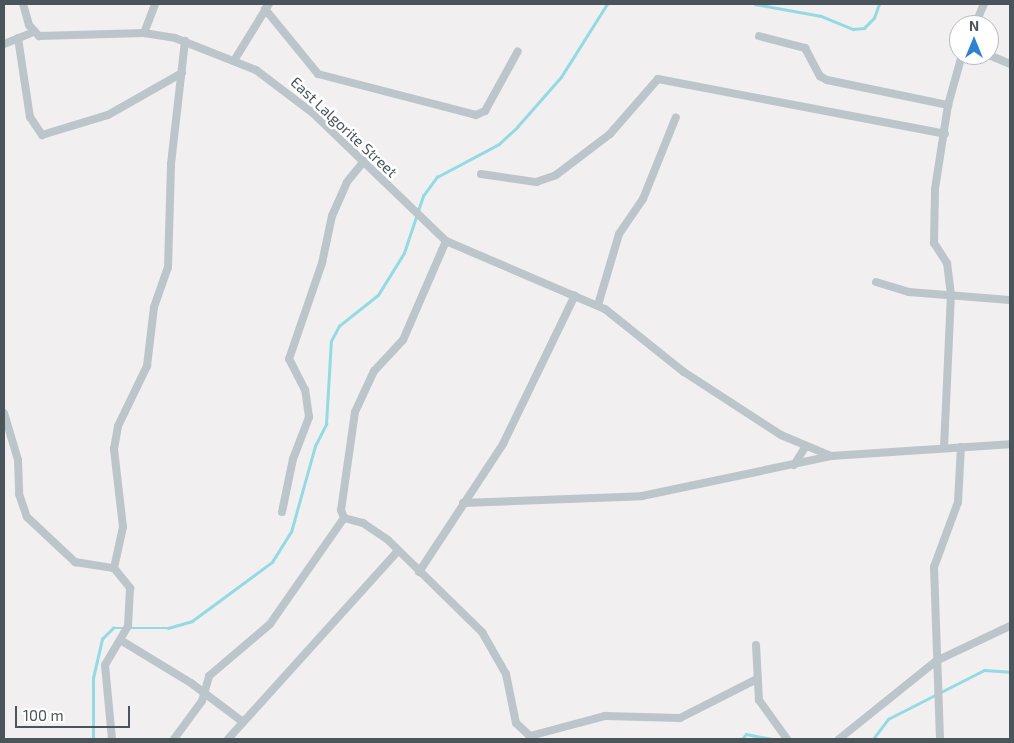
<!DOCTYPE html>
<style>
body{margin:0}
#map{position:relative;width:1014px;height:743px;overflow:hidden;background:#f1eff0;font-family:"Exo 2",sans-serif}
div>[style]{position:absolute}
.stream>*{height:2.5px;margin:-1.25px;padding:0 1.25px;transform-origin:1.25px;border-radius:1.25px;background:#94dae3}
.minor>*{height:8px;margin:-4px;padding:0 4px;transform-origin:4px;border-radius:4px;background:#bcc5ca}
span{translate:-50% -50%;white-space:nowrap;text-align:center;line-height:1.15;-webkit-text-stroke:5px #fff;paint-order:stroke}
.street-label{font-size:15px;color:#49545b}
.frame{position:absolute;inset:0;border:5px solid #49545b;pointer-events:none}
.north{position:absolute;left:949px;top:15px;width:50px;height:50px;box-sizing:border-box;background:#fff;border:1px solid #b6bbbd;border-radius:50%;rotate:0deg;font-size:14px;font-weight:700;line-height:20px;text-align:center;color:#49545b}
.north::after{content:'';display:block;margin:auto;width:18px;height:22px;background:#2d83ce;clip-path:polygon(50% 0,100% 100%,50% 72%,0 100%)}
.scale{position:absolute;left:15px;top:706px;width:115px;height:22px;box-sizing:border-box;border:2px solid #49545b;border-top:0;padding-left:6px;font-size:15px;line-height:18px;white-space:nowrap;color:#49545b;-webkit-text-stroke:4px #fff;paint-order:stroke}
</style>
<div id="map">
<div class="stream">
<i style="left:755px;top:4px;width:67px;rotate:10.3deg"></i>
<i style="left:821px;top:16px;width:35px;rotate:22deg"></i>
<i style="left:853px;top:29px;width:11px;rotate:-5deg"></i>
<i style="left:864px;top:28px;width:14px;rotate:-45deg"></i>
<i style="left:874px;top:18px;width:15px;rotate:-70deg"></i>
<i style="left:93px;top:739px;width:61px;rotate:-90deg"></i>
<i style="left:93px;top:678px;width:40px;rotate:-77deg"></i>
<i style="left:102px;top:639px;width:16px;rotate:-45deg"></i>
<i style="left:113px;top:628px;width:55px"></i>
<i style="left:168px;top:628px;width:25px;rotate:-16deg"></i>
<i style="left:192px;top:621px;width:99px;rotate:-36.4deg"></i>
<i style="left:272px;top:562px;width:36px;rotate:-58deg"></i>
<i style="left:291px;top:532px;width:89px;rotate:-74.4deg"></i>
<i style="left:315px;top:446px;width:25px;rotate:-63deg"></i>
<i style="left:326px;top:424px;width:83px;rotate:-86.6deg"></i>
<i style="left:331px;top:341px;width:17px;rotate:-62deg"></i>
<i style="left:339px;top:326px;width:50px;rotate:-38.5deg"></i>
<i style="left:378px;top:295px;width:49px;rotate:-58.2deg"></i>
<i style="left:404px;top:253px;width:60px;rotate:-71.6deg"></i>
<i style="left:423px;top:196px;width:24px;rotate:-54deg"></i>
<i style="left:437px;top:177px;width:70px;rotate:-28deg"></i>
<i style="left:499px;top:144px;width:25px;rotate:-43deg"></i>
<i style="left:517px;top:127px;width:67px;rotate:-48.7deg"></i>
<i style="left:561px;top:77px;width:86px;rotate:-57.8deg"></i>
<i style="left:742px;top:739px;width:6px;rotate:-51deg"></i>
<i style="left:746px;top:734px;width:26px;rotate:11deg"></i>
<i style="left:873px;top:739px;width:25px;rotate:-53deg"></i>
<i style="left:888px;top:719px;width:108px;rotate:-27deg"></i>
<i style="left:984px;top:670px;width:26px;rotate:4deg"></i>
</div>
<div class="minor">
<i style="left:23px;top:4px;width:22px;rotate:74deg"></i>
<i style="left:29px;top:25px;width:15px;rotate:48deg"></i>
<i style="left:39px;top:36px;width:105px;rotate:-1.6deg"></i>
<i style="left:144px;top:33px;width:31px;rotate:9deg"></i>
<i style="left:175px;top:38px;width:87px;rotate:21.6deg"></i>
<i style="left:256px;top:70px;width:73px;rotate:37.2deg"></i>
<i style="left:314px;top:114px;width:183px;rotate:43.9deg"></i>
<i style="left:446px;top:241px;width:173px;rotate:23.2deg"></i>
<i style="left:605px;top:309px;width:101px;rotate:38.6deg"></i>
<i style="left:684px;top:372px;width:116px;rotate:33deg"></i>
<i style="left:781px;top:435px;width:54px;rotate:22.8deg"></i>
<i style="left:831px;top:456px;width:179px;rotate:-3.8deg"></i>
<i style="left:265px;top:9px;width:84px;rotate:50.8deg"></i>
<i style="left:318px;top:74px;width:163px;rotate:14.5deg"></i>
<i style="left:476px;top:115px;width:10px;rotate:-24deg"></i>
<i style="left:485px;top:111px;width:68px;rotate:-61.2deg"></i>
<i style="left:975px;top:25px;width:23px;rotate:-67deg"></i>
<i style="left:144px;top:33px;width:31px;rotate:-69deg"></i>
<i style="left:759px;top:36px;width:48px;rotate:14.6deg"></i>
<i style="left:805px;top:48px;width:32px;rotate:62deg"></i>
<i style="left:820px;top:76px;width:8px;rotate:30deg"></i>
<i style="left:827px;top:80px;width:124px;rotate:11.7deg"></i>
<i style="left:18px;top:38px;width:80px;rotate:81.4deg"></i>
<i style="left:30px;top:117px;width:22px;rotate:56deg"></i>
<i style="left:42px;top:135px;width:69px;rotate:-16.9deg"></i>
<i style="left:108px;top:115px;width:85px;rotate:-29.6deg"></i>
<i style="left:4px;top:44px;width:31px;rotate:-22deg"></i>
<i style="left:989px;top:55px;width:23px;rotate:23deg"></i>
<i style="left:235px;top:59px;width:65px;rotate:-58.3deg"></i>
<i style="left:481px;top:174px;width:56px;rotate:8.3deg"></i>
<i style="left:536px;top:182px;width:21px;rotate:-19deg"></i>
<i style="left:556px;top:175px;width:68px;rotate:-37.2deg"></i>
<i style="left:610px;top:134px;width:73px;rotate:-48.9deg"></i>
<i style="left:658px;top:79px;width:292px;rotate:10.8deg"></i>
<i style="left:446px;top:241px;width:108px;rotate:113.5deg"></i>
<i style="left:403px;top:340px;width:42px;rotate:133.1deg"></i>
<i style="left:374px;top:371px;width:45px;rotate:114.9deg"></i>
<i style="left:355px;top:412px;width:99px;rotate:98.1deg"></i>
<i style="left:341px;top:510px;width:9px;rotate:69deg"></i>
<i style="left:344px;top:518px;width:20px;rotate:15deg"></i>
<i style="left:363px;top:523px;width:30px;rotate:34deg"></i>
<i style="left:388px;top:540px;width:132px;rotate:44.4deg"></i>
<i style="left:482px;top:632px;width:48px;rotate:60.3deg"></i>
<i style="left:506px;top:674px;width:50px;rotate:78.5deg"></i>
<i style="left:516px;top:723px;width:19px;rotate:43deg"></i>
<i style="left:530px;top:736px;width:78px;rotate:-14.9deg"></i>
<i style="left:605px;top:716px;width:75px;rotate:1.5deg"></i>
<i style="left:680px;top:718px;width:86px;rotate:-26.9deg"></i>
<i style="left:876px;top:282px;width:34px;rotate:17deg"></i>
<i style="left:909px;top:292px;width:101px;rotate:4.5deg"></i>
<i style="left:598px;top:305px;width:74px;rotate:-73.5deg"></i>
<i style="left:619px;top:234px;width:42px;rotate:-55.6deg"></i>
<i style="left:643px;top:199px;width:88px;rotate:-68.1deg"></i>
<i style="left:4px;top:413px;width:49px;rotate:73.4deg"></i>
<i style="left:18px;top:460px;width:34px;rotate:88deg"></i>
<i style="left:19px;top:494px;width:24px;rotate:71deg"></i>
<i style="left:27px;top:517px;width:66px;rotate:43.2deg"></i>
<i style="left:75px;top:562px;width:39px;rotate:9deg"></i>
<i style="left:114px;top:568px;width:26px;rotate:51deg"></i>
<i style="left:130px;top:588px;width:38px;rotate:93deg"></i>
<i style="left:128px;top:626px;width:45px;rotate:120.5deg"></i>
<i style="left:105px;top:665px;width:74px;rotate:84.6deg"></i>
<i style="left:944px;top:448px;width:153px;rotate:-87.4deg"></i>
<i style="left:951px;top:295px;width:32px;rotate:-97deg"></i>
<i style="left:947px;top:263px;width:24px;rotate:-123deg"></i>
<i style="left:934px;top:243px;width:54px;rotate:-88.9deg"></i>
<i style="left:935px;top:189px;width:85px;rotate:-81.2deg"></i>
<i style="left:948px;top:105px;width:52px;rotate:-74.4deg"></i>
<i style="left:794px;top:465px;width:22px;rotate:-58deg"></i>
<i style="left:463px;top:503px;width:179px;rotate:-2.2deg"></i>
<i style="left:642px;top:496px;width:193px;rotate:-11.9deg"></i>
<i style="left:282px;top:512px;width:54px;rotate:-78.3deg"></i>
<i style="left:293px;top:459px;width:45px;rotate:-69.1deg"></i>
<i style="left:309px;top:417px;width:27px;rotate:-98deg"></i>
<i style="left:305px;top:390px;width:35px;rotate:-117deg"></i>
<i style="left:289px;top:359px;width:102px;rotate:-71deg"></i>
<i style="left:322px;top:263px;width:48px;rotate:-78deg"></i>
<i style="left:332px;top:216px;width:37px;rotate:-66deg"></i>
<i style="left:347px;top:182px;width:27px;rotate:-51deg"></i>
<i style="left:114px;top:568px;width:42px;rotate:-77.6deg"></i>
<i style="left:123px;top:527px;width:79px;rotate:-96.6deg"></i>
<i style="left:114px;top:449px;width:23px;rotate:-80deg"></i>
<i style="left:118px;top:426px;width:67px;rotate:-64.2deg"></i>
<i style="left:147px;top:366px;width:59px;rotate:-83.2deg"></i>
<i style="left:154px;top:307px;width:42px;rotate:-70.7deg"></i>
<i style="left:168px;top:267px;width:103px;rotate:-88.3deg"></i>
<i style="left:171px;top:164px;width:124px;rotate:-83.5deg"></i>
<i style="left:419px;top:572px;width:153px;rotate:-56.7deg"></i>
<i style="left:503px;top:444px;width:165px;rotate:-64.2deg"></i>
<i style="left:122px;top:641px;width:81px;rotate:31.3deg"></i>
<i style="left:191px;top:683px;width:65px;rotate:36.9deg"></i>
<i style="left:756px;top:645px;width:55px;rotate:86.9deg"></i>
<i style="left:759px;top:700px;width:48px;rotate:54.3deg"></i>
<i style="left:174px;top:739px;width:47px;rotate:-53.6deg"></i>
<i style="left:202px;top:701px;width:26px;rotate:-74deg"></i>
<i style="left:209px;top:676px;width:80px;rotate:-40.4deg"></i>
<i style="left:270px;top:624px;width:129px;rotate:-55.1deg"></i>
<i style="left:228px;top:739px;width:252px;rotate:-47.9deg"></i>
<i style="left:839px;top:739px;width:124px;rotate:-38.8deg"></i>
<i style="left:936px;top:661px;width:82px;rotate:-25.3deg"></i>
<i style="left:940px;top:739px;width:172px;rotate:-92deg"></i>
<i style="left:934px;top:567px;width:69px;rotate:-69.7deg"></i>
<i style="left:958px;top:502px;width:55px;rotate:-86.9deg"></i>
</div>
<div class="street-label">
<span style="left:344px;top:127px;rotate:43deg">East Lalgorite Street</span>
</div>
<div class="frame"></div>
<div class="north">N</div>
<div class="scale">100 m</div>
</div>
